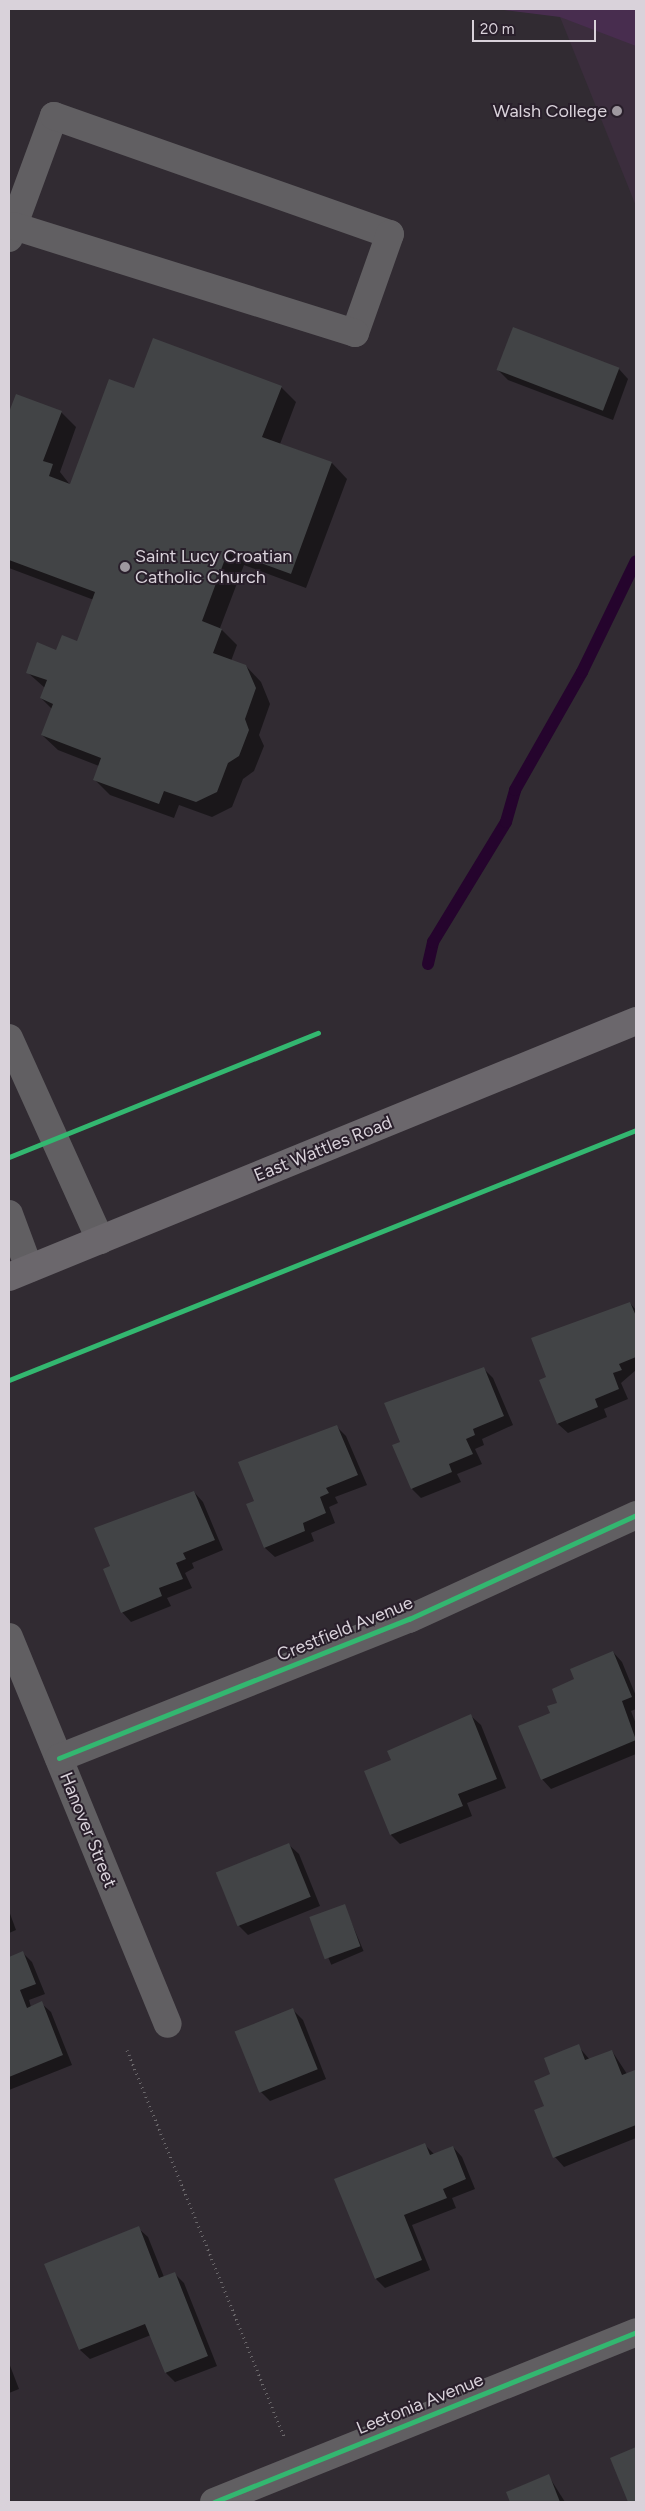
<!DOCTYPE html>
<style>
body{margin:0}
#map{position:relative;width:645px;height:2511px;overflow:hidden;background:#312b32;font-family:Figtree,sans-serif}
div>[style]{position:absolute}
.built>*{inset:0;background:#3b2d3d}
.green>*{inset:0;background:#482d4f}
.shadow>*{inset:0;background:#0007;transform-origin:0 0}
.stream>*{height:12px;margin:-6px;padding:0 6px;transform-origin:6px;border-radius:6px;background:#25042d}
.building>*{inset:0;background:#424446;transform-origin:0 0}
.path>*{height:3px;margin-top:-1.5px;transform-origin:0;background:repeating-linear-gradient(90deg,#6b686b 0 1px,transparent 0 5px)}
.minor>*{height:28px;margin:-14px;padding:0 14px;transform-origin:14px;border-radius:14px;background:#615f62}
.major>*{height:28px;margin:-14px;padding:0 14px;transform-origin:14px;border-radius:14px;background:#6b676c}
.cycleway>*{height:5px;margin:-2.5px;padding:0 2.5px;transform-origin:2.5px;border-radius:2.5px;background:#33b770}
.dots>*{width:14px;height:14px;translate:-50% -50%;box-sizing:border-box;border:2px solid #291f2b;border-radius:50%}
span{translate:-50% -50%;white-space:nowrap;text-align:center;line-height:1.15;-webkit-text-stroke:4px #291f2b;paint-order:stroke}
.poi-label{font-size:18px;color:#d9d2da}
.right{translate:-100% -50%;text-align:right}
.left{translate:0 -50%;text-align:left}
.street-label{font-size:18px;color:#d9d2da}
.frame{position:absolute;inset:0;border:10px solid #d9d2da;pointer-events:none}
.scale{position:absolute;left:472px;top:20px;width:124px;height:22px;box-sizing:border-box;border:2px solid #d9d2da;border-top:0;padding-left:6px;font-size:15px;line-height:18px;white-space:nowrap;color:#d9d2da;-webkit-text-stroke:4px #291f2b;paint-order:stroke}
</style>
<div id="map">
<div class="built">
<i style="clip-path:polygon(636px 9px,636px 206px,560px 17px)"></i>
</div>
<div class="green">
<i style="clip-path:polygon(496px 9px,636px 9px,636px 46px,560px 17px)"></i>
</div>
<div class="shadow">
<i style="clip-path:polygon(513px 329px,619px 369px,628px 379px,613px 420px,508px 380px,498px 370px)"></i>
<i style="clip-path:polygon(281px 387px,296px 402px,280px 444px,332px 463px,347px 479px,306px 588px,244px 565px,220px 628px,237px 645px,231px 661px,246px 666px,261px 682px,270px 704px,259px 735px,264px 746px,254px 771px,243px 779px,232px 807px,212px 817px,179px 805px,174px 818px,110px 795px,94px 779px,99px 766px,58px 750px,42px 735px,52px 709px,41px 698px,45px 688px,27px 672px,78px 642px,94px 600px,9px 568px,9px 416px,16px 396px,61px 412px,76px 427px,60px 472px,71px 486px,135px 390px)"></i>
<i style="clip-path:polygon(630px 1303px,636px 1310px,636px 1370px,621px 1383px,628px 1399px,604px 1409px,607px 1417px,568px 1433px,558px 1424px,548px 1378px)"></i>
<i style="clip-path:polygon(483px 1368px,493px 1378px,513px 1425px,482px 1439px,484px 1445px,475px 1449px,482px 1464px,457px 1474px,461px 1482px,421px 1498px,412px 1489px)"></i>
<i style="clip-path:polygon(337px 1427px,346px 1436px,367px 1485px,335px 1497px,338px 1503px,329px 1507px,335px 1523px,311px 1533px,314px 1541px,275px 1557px,265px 1548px,247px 1505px,256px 1502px,239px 1463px)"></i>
<i style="clip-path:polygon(194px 1492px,203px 1502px,223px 1550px,192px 1563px,194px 1568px,185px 1573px,192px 1588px,167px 1598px,171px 1606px,131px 1622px,122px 1612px,112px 1566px)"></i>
<i style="clip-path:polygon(613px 1652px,622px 1662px,636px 1696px,636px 1709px,631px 1711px,636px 1724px,636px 1754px,551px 1789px,542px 1779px,552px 1714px,576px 1680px)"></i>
<i style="clip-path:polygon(471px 1716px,481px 1725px,506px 1788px,467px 1803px,472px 1816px,400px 1844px,391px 1835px,393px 1761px)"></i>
<i style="clip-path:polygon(289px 1845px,299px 1854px,320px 1906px,248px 1935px,239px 1926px)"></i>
<i style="left:344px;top:1905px;width:50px;height:35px;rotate:67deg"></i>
<i style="clip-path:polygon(9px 1911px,16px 1930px,9px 1933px)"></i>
<i style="clip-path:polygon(23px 1953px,32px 1962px,45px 1994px,29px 2000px,31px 2007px,41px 2003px,51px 2012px,72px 2065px,9px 2090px,9px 1958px)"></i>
<i style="clip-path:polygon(293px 2010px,303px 2020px,326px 2079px,270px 2101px,261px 2092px)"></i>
<i style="clip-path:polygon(578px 2046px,590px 2060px,612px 2051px,627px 2074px,636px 2072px,636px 2138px,564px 2167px,555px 2157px,545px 2107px,552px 2075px)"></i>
<i style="clip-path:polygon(425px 2145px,434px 2154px,453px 2147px,462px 2157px,475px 2189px,452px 2198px,456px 2208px,412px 2225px,430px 2270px,385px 2288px,376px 2279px)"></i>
<i style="clip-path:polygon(138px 2228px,148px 2237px,164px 2277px,174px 2273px,184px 2283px,217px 2366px,175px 2382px,166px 2373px,151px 2335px,90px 2359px,80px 2350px,46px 2264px)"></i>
<i style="clip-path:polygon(9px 2363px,19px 2389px,9px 2393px)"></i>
<i style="clip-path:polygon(636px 2449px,636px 2502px,629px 2502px,612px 2459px)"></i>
<i style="clip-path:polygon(548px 2475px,565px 2502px,512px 2502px,508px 2492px)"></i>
</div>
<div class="stream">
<i style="left:428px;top:964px;width:23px;rotate:-77deg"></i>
<i style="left:433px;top:942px;width:140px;rotate:-58.7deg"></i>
<i style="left:506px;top:822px;width:33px;rotate:-74deg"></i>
<i style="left:515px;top:790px;width:136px;rotate:-60.4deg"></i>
<i style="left:582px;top:672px;width:123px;rotate:-64.1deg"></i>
</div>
<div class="building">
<i style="left:513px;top:327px;width:114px;height:46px;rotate:21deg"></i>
<i style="clip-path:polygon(153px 338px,282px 386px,262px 437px,332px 462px,291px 574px,228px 551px,202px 621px,222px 629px,213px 653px,246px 665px,256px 688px,245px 719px,249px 730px,239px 756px,228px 763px,217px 792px,196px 802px,164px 791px,159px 804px,93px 780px,101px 758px,41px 735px,53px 704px,40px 698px,47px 680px,26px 673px,37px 642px,56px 650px,62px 635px,77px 641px,95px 592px,9px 560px,9px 412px,16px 394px,62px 411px,43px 461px,53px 464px,49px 476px,70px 484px,109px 379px,134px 388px)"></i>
<i style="clip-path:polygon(630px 1302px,636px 1316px,636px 1357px,619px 1364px,622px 1370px,613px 1373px,619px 1389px,595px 1399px,598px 1407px,557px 1424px,539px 1380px,546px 1377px,531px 1338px)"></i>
<i style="clip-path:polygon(484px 1367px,504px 1416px,473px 1429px,475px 1435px,466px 1439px,473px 1454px,449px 1464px,452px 1472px,411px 1489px,392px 1445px,400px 1442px,384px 1403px)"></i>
<i style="clip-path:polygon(337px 1425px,358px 1475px,326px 1488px,329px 1493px,320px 1497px,326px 1513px,303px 1523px,305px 1531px,264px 1548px,246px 1504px,254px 1501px,238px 1462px)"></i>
<i style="clip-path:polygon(194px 1491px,215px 1540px,183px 1553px,186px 1559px,176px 1563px,183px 1579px,159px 1588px,162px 1596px,121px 1613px,103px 1569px,110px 1566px,94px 1528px)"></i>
<i style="clip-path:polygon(613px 1651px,632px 1697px,622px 1701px,636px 1740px,541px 1780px,518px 1726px,550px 1713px,547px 1706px,557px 1703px,552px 1689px,574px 1679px,570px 1669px)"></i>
<i style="clip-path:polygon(471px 1714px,497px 1779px,458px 1794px,463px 1806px,390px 1835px,364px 1771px,391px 1760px,387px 1751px)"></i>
<i style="left:289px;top:1843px;width:58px;height:79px;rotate:68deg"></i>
<i style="left:345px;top:1904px;width:45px;height:38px;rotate:70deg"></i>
<i style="clip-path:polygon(23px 1951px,36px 1984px,20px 1990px,27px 2008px,42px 2001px,63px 2055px,9px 2077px,9px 1957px)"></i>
<i style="left:293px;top:2008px;width:66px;height:63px;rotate:68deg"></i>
<i style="clip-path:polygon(579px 2044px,585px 2060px,612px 2050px,622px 2075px,635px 2070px,636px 2125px,553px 2158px,534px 2110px,544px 2106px,534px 2081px,550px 2074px,544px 2058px)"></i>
<i style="clip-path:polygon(425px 2143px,430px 2155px,453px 2146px,466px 2179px,443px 2189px,447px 2198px,404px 2215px,422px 2260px,375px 2279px,334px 2179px)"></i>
<i style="clip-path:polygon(139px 2226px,159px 2278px,175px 2272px,208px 2356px,165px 2373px,145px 2324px,79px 2350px,44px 2264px)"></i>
<i style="clip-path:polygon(636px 2447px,636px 2502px,628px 2502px,610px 2458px)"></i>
<i style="clip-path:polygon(549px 2474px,560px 2502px,510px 2502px,506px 2492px)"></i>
</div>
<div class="path">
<i style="left:127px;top:2050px;width:417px;rotate:67.9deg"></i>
</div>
<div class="minor">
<i style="left:9px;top:238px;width:130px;rotate:-69.8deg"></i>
<i style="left:54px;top:116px;width:356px;rotate:19.4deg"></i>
<i style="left:390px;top:234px;width:105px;rotate:109.5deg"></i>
<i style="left:355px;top:333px;width:357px;rotate:-162.6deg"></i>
<i style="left:9px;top:1038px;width:222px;rotate:65.7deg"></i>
<i style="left:9px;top:1214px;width:58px;rotate:69.7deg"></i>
<i style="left:9px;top:1637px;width:418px;rotate:67.7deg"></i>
<i style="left:59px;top:1758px;width:377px;rotate:-21.7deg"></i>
<i style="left:409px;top:1619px;width:250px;rotate:-24.6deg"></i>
<i style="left:214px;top:2502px;width:455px;rotate:-21.9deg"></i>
</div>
<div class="major">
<i style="left:9px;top:1277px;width:677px;rotate:-22.21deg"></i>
</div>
<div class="cycleway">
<i style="left:9px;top:1157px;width:333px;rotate:-21.9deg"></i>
<i style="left:9px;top:1380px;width:675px;rotate:-21.74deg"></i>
<i style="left:59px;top:1758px;width:377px;rotate:-21.7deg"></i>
<i style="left:409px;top:1619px;width:250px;rotate:-24.6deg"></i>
<i style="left:214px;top:2502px;width:455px;rotate:-21.9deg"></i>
</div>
<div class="dots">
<i style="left:617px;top:111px;background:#9e989f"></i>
<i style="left:125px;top:567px;background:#9e989f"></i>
</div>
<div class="poi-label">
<span class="right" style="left:607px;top:111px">Walsh College</span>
<span class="left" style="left:135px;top:567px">Saint Lucy Croatian<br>Catholic Church</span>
</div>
<div class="street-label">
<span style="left:323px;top:1149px;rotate:-22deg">East Wattles Road</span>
<span style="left:345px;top:1629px;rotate:-22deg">Crestfield Avenue</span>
<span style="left:88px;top:1830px;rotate:68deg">Hanover Street</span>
<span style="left:420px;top:2404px;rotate:-22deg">Leetonia Avenue</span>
</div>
<div class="frame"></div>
<div class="scale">20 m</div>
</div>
